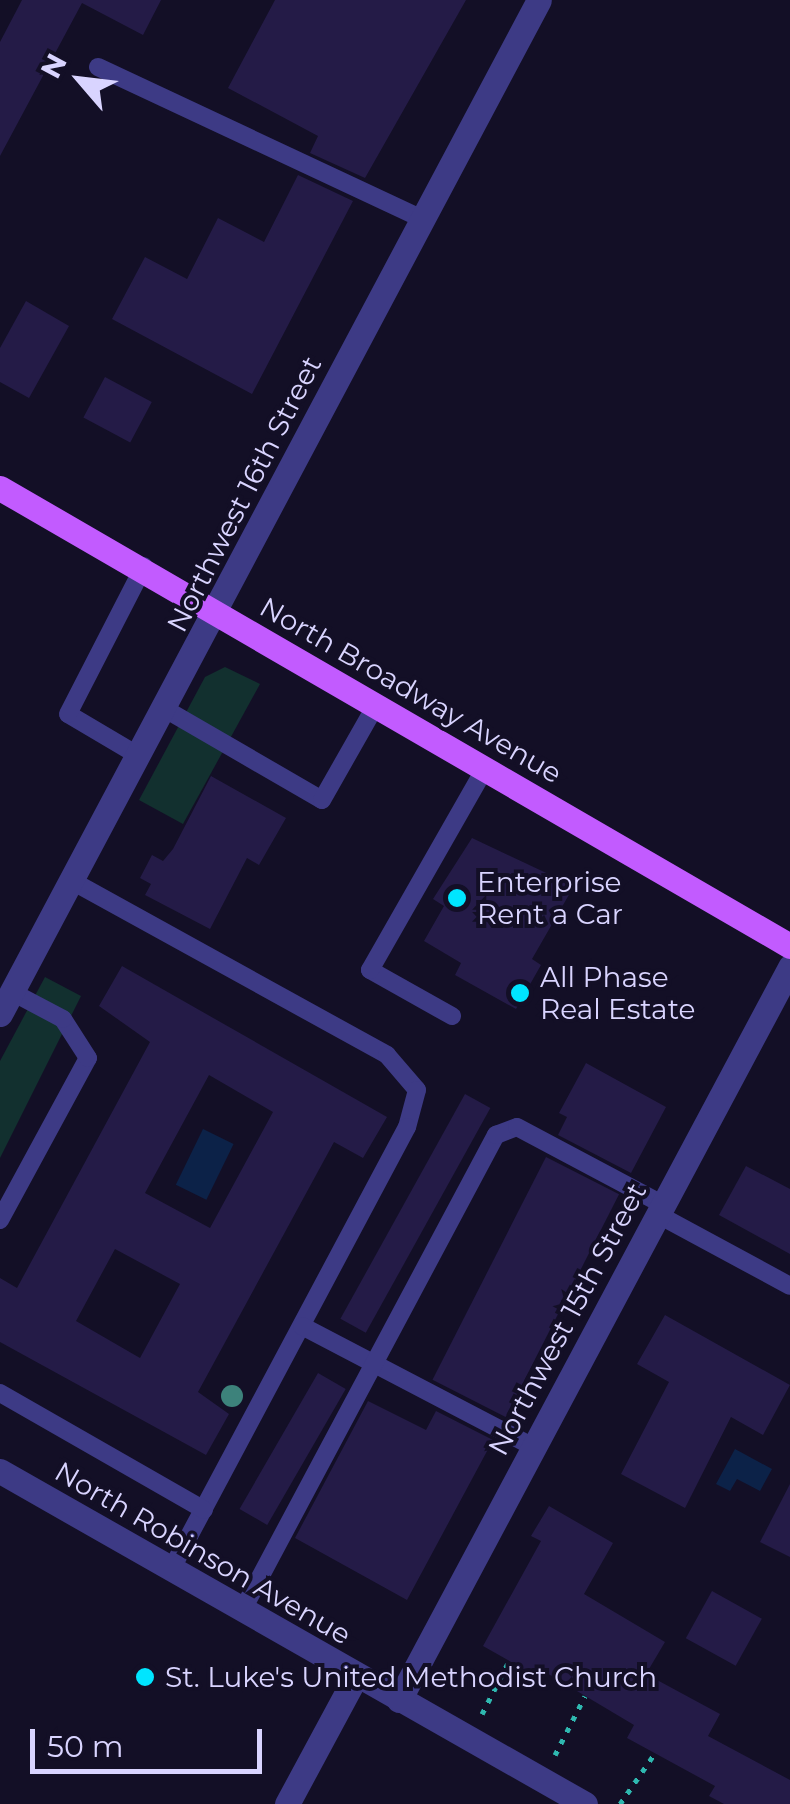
<!DOCTYPE html>
<html>
<head>
<meta charset="utf-8">
<style>
	body { margin:0 }
	#map { position:relative; width:790px; height:1804px; overflow:hidden; background:#130f26; font-family:Montserrat,sans-serif }
	div>[style] { position:absolute }
	[style*='--x'] { left:calc(var(--x)*1px); top:calc(var(--y)*1px); width:calc(var(--w)*1px); rotate:calc(var(--a)*1deg) }
	.green>* { inset:0; background:#12302f }
	.water>* { inset:0; background:#0c2248; transform-origin:0 0 }
	.building>* { inset:0; background:#241b47; transform-origin:0 0 }
	.path>* { height:5px; margin-top:-2.5px; transform-origin:0; background:repeating-linear-gradient(90deg,#2fb8b0 0 5px,transparent 0 13px) }
	.service>* { height:18px; margin:-9px; padding:0 9px; transform-origin:9px; border-radius:9px; background:#3d3a85 }
	.minor>* { height:25px; margin:-12.5px; padding:0 12.5px; transform-origin:12.5px; border-radius:12.5px; background:#3d3a85 }
	.tertiary>* { height:25px; margin:-12.5px; padding:0 12.5px; transform-origin:12.5px; border-radius:12.5px; background:#3d3a85 }
	.primary>* { height:25px; margin:-12.5px; padding:0 12.5px; transform-origin:12.5px; border-radius:12.5px; background:#c25bff }
	.trees>* { width:22px; height:22px; margin:-11px; border-radius:50%; background:#3d827b }
	.dots>* { width:28px; height:28px; translate:-50% -50%; box-sizing:border-box; border:5px solid #130f26; border-radius:50% }
	span { translate:-50% -50%; white-space:nowrap; text-align:center; line-height:1.15; -webkit-text-stroke:8px #130f26; paint-order:stroke }
	.street-label { font-size:28px; color:#d9d4ff }
	.poi-label { font-size:28px; color:#d9d4ff }
	.left { translate:0 -50%; text-align:left }
	.north { position:absolute; left:30px; top:30px; width:100px; height:100px; -webkit-text-stroke:8px #130f26; paint-order:stroke; rotate:298deg; font-size:28px; font-weight:700; line-height:40px; text-align:center; color:#d9d4ff }
	.north::after { content:''; display:block; margin:auto; width:35px; height:45px; background:#d9d4ff; clip-path:polygon(50% 0,100% 100%,50% 72%,0 100%) }
	.scale { position:absolute; left:30px; top:1729px; width:232px; height:45px; box-sizing:border-box; border:5px solid #d9d4ff; border-top:0; padding-left:12px; font-size:30px; line-height:35px; white-space:nowrap; color:#d9d4ff; -webkit-text-stroke:8px #130f26; paint-order:stroke }
</style>
</head>
<body>
<div id="map">
	<div class="green">
		<div style="clip-path:polygon(225px 667px,260px 684px,183px 824px,139px 800px,205px 677px)"></div>
		<div style="clip-path:polygon(45px 977px,81px 996px,0 1158px,0 1061px)"></div>
	</div>
	<div class="water">
		<div style="left:203px;top:1129px;width:34px;height:62px;rotate:26deg"></div>
		<div style="clip-path:polygon(735px 1449px,772px 1469px,760px 1491px,737px 1479px,730px 1491px,716px 1484px)"></div>
	</div>
	<div class="building">
		<div style="clip-path:polygon(22px 0,161px 0,143px 35px,82px 3px,0 156px,0 42px)"></div>
		<div style="clip-path:polygon(275px 0,466px 0,365px 178px,310px 153px,318px 136px,228px 88px)"></div>
		<div style="clip-path:polygon(298px 175px,353px 201px,252px 394px,112px 319px,145px 257px,187px 279px,218px 218px,264px 242px)"></div>
		<div style="clip-path:polygon(26px 301px,69px 326px,29px 398px,0 382px,0 348px)"></div>
		<div style="left:105px;top:377px;width:53px;height:46px;rotate:28deg"></div>
		<div style="clip-path:polygon(211px 776px,286px 818px,259px 865px,247px 858px,210px 929px,145px 895px,151px 884px,140px 878px,152px 855px,163px 861px,173px 849px)"></div>
		<div style="clip-path:polygon(472px 838px,574px 886px,532px 959px,541px 965px,516px 1009px,455px 975px,461px 963px,424px 941px,444px 906px,433px 899px)"></div>
		<div style="clip-path:polygon(evenodd,122px 966px,387px 1117px,363px 1158px,334px 1142px,198px 1392px,229px 1414px,206px 1455px,0 1342px,0 1278px,17px 1288px,150px 1042px,99px 1006px,122px 966px,209px 1075px,273px 1112px,210px 1228px,145px 1193px,209px 1075px,122px 966px,115px 1249px,180px 1284px,140px 1358px,76px 1321px,115px 1249px)"></div>
		<div style="clip-path:polygon(586px 1063px,666px 1107px,631px 1173px,558px 1135px,567px 1117px,559px 1113px)"></div>
		<div style="left:465px;top:1094px;width:29px;height:257px;rotate:29deg"></div>
		<div style="left:546px;top:1157px;width:82px;height:250px;rotate:27deg"></div>
		<div style="clip-path:polygon(746px 1166px,790px 1189px,790px 1254px,719px 1215px)"></div>
		<div style="clip-path:polygon(665px 1315px,790px 1385px,763px 1435px,731px 1417px,685px 1508px,621px 1474px,669px 1382px,637px 1364px)"></div>
		<div style="left:318px;top:1373px;width:32px;height:157px;rotate:30deg"></div>
		<div style="clip-path:polygon(368px 1401px,426px 1430px,436px 1411px,493px 1440px,407px 1600px,295px 1538px)"></div>
		<div style="clip-path:polygon(790px 1484px,790px 1557px,760px 1542px)"></div>
		<div style="clip-path:polygon(549px 1506px,613px 1543px,584px 1594px,665px 1642px,646px 1674px,720px 1714px,708px 1736px,790px 1780px,790px 1804px,724px 1804px,709px 1796px,715px 1786px,627px 1738px,634px 1725px,540px 1669px,536px 1676px,483px 1646px,541px 1541px,531px 1536px)"></div>
		<div style="left:712px;top:1591px;width:57px;height:54px;rotate:29deg"></div>
	</div>
	<div class="path">
		<div style="--x:482;--y:1714;--w:59;--a:-63"></div>
		<div style="--x:555;--y:1755;--w:66;--a:-63"></div>
		<div style="--x:620;--y:1804;--w:62;--a:-55.5"></div>
	</div>
	<div class="service">
		<div style="--x:98;--y:67;--w:358;--a:25.1"></div>
		<div style="--x:165;--y:709;--w:181;--a:30.1"></div>
		<div style="--x:322;--y:800;--w:109;--a:-60.4"></div>
		<div style="--x:139;--y:756;--w:82;--a:-149.4"></div>
		<div style="--x:68;--y:714;--w:166;--a:-62.8"></div>
		<div style="--x:72;--y:881;--w:360;--a:28.9"></div>
		<div style="--x:387;--y:1055;--w:46;--a:49.4"></div>
		<div style="--x:417;--y:1090;--w:38;--a:105"></div>
		<div style="--x:407;--y:1127;--w:502;--a:118.05"></div>
		<div style="--x:452;--y:1016;--w:94;--a:-150.7"></div>
		<div style="--x:370;--y:970;--w:232;--a:-60.3"></div>
		<div style="--x:657;--y:1214;--w:151;--a:28.4"></div>
		<div style="--x:0;--y:1220;--w:184;--a:-61.5"></div>
		<div style="--x:88;--y:1058;--w:46;--a:-122.7"></div>
		<div style="--x:63;--y:1019;--w:58;--a:-152.1"></div>
		<div style="--x:302;--y:1326;--w:261;--a:27.6"></div>
		<div style="--x:0;--y:1393;--w:235;--a:29.8"></div>
		<div style="--x:242;--y:1611;--w:540;--a:-61.92"></div>
		<div style="--x:496;--y:1135;--w:22;--a:-21"></div>
		<div style="--x:517;--y:1127;--w:164;--a:28"></div>
	</div>
	<div class="minor">
		<div style="--x:399;--y:1700;--w:831;--a:-61.92"></div>
		<div style="--x:287;--y:1804;--w:145;--a:-61.7"></div>
	</div>
	<div class="tertiary">
		<div style="--x:0;--y:1014;--w:1148;--a:-62.01"></div>
		<div style="--x:0;--y:1471;--w:673;--a:29.65"></div>
	</div>
	<div class="primary">
		<div style="--x:0;--y:488;--w:913;--a:30.1"></div>
	</div>
	<div class="trees">
		<div style="left:232px;top:1396px"></div>
	</div>
	<div class="dots">
		<div style="left:457px;top:898px;background:#00e5ff"></div>
		<div style="left:520px;top:993px;background:#00e5ff"></div>
		<div style="left:145px;top:1677px;background:#00e5ff"></div>
	</div>
	<div class="street-label">
		<span style="left:244px;top:494px;rotate:-63deg">Northwest 16th Street</span>
		<span style="left:411px;top:690px;rotate:30deg">North Broadway Avenue</span>
		<span style="left:567px;top:1319px;rotate:-62deg">Northwest 15th Street</span>
		<span style="left:203px;top:1553px;rotate:30deg">North Robinson Avenue</span>
	</div>
	<div class="poi-label">
		<span class="left" style="left:477px;top:898px">Enterprise<br>Rent a Car</span>
		<span class="left" style="left:540px;top:993px">All Phase<br>Real Estate</span>
		<span class="left" style="left:165px;top:1677px">St. Luke's United Methodist Church</span>
	</div>
	<div class="north">N</div>
	<div class="scale">50 m</div>
</div>
</body>
</html>
